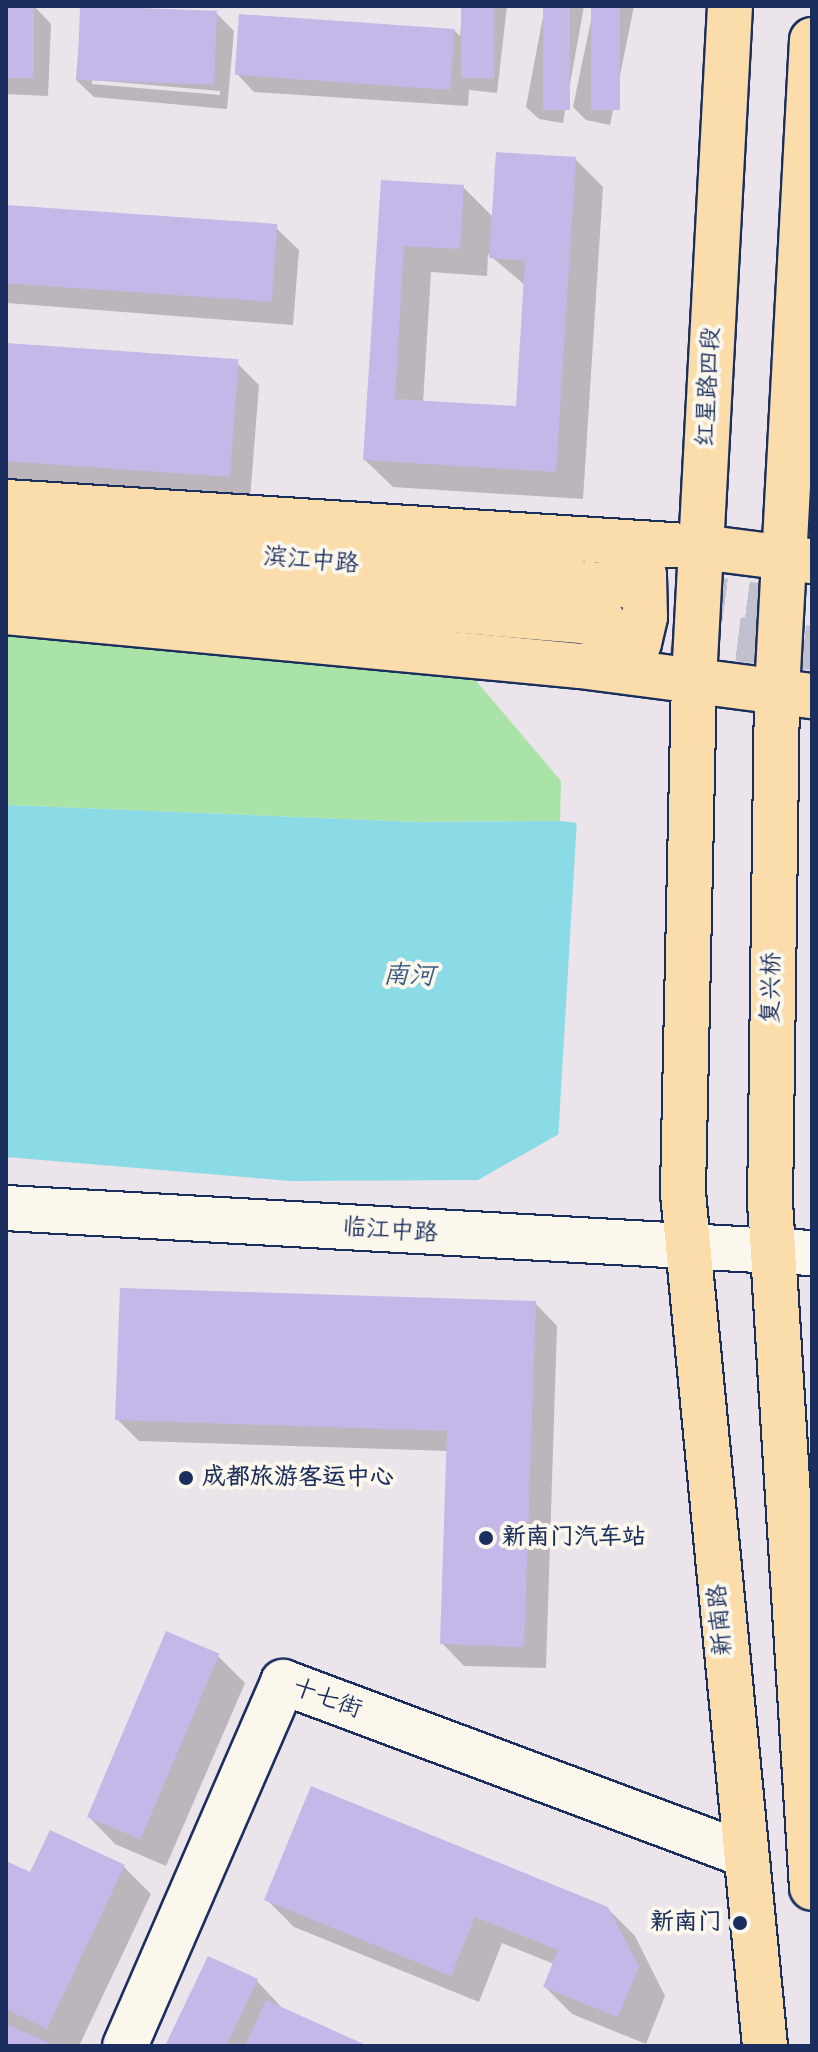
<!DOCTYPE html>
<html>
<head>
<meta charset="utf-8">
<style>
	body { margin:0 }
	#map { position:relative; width:818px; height:2052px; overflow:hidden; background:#ebe4eb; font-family:Mynerve,"LXGW WenKai TC",sans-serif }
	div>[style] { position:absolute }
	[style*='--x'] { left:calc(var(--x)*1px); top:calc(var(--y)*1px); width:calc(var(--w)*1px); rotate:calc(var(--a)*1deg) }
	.green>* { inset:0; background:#aae3a8 }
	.water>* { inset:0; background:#8bdbe6 }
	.pier>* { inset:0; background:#ebe4eb }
	.shadow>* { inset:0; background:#0003 }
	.building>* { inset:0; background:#c5b7e8; transform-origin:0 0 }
	.major-tunnel>* { height:44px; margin-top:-22px; transform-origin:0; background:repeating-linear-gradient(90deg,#c1c0cf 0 44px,transparent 0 66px) }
	.roads { filter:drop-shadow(2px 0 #1b2f5e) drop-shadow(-2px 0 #1b2f5e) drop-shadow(0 2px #1b2f5e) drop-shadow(0 -2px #1b2f5e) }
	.minor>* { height:44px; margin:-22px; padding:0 22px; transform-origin:22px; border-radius:22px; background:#fbf7ec }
	.major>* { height:44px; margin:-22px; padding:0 22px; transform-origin:22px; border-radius:22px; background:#fbddab }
	.dots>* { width:22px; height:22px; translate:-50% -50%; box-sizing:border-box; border:4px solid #fbf7ec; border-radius:50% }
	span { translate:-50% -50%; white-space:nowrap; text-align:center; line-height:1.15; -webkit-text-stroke:8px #fbf7ec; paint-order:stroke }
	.street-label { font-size:24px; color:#1b2f5e }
	.poi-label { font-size:24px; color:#1b2f5e; font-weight:700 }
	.left { translate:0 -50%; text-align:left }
	.right { translate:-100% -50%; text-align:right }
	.water-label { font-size:26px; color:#375a80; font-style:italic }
	.frame { position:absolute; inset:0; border:8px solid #1b2f5e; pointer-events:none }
</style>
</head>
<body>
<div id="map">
	<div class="green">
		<div style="clip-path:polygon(6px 631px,466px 669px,561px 781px,560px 821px,416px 822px,6px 805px)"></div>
	</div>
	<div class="water">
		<div style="clip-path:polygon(6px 805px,416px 822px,560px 821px,812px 850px,589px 1117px,478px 1180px,291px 1181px,6px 1157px)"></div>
	</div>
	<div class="pier">
		<div style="clip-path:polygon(577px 819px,812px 846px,812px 1130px,590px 1121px,558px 1140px)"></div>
	</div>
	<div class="shadow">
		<div style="clip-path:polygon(6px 6px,34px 6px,51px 24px,48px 96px,6px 94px)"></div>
		<div style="clip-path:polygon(evenodd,82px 6px,216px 13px,234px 31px,227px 109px,94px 97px,76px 80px,82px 6px,92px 80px,220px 91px,220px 95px,92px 84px,92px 80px)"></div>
		<div style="clip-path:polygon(463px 6px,507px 6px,497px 93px,469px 90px,468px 106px,254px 92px,237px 74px,454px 30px,460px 36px)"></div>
		<div style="clip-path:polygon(545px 6px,584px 6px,563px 123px,539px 119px,526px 107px)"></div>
		<div style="clip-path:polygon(594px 6px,634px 6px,610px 125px,586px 120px,573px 107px)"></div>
		<div style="clip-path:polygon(evenodd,575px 159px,603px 187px,583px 499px,393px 487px,365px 460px,383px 182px,463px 187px,494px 218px,575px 159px,488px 254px,526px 286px,518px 409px,423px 403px,431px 272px,487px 276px,488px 254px)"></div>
		<div style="clip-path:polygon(6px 207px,276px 228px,299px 250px,293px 325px,7px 303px)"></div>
		<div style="clip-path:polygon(6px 345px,237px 363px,259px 385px,250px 499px,6px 480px)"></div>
		<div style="clip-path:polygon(535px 1303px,557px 1326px,546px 1668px,464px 1666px,442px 1643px,449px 1451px,139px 1441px,117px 1419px)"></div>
		<div style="clip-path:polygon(218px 1656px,245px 1683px,166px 1866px,115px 1844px,88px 1816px)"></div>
		<div style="clip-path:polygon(6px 1863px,31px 1875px,123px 1866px,151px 1894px,79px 2046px,6px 2046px)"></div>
		<div style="clip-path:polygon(267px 1900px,607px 1908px,635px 1936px,665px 1996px,646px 2044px,572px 2014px,545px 1987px,554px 1964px,502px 1943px,479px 2002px,294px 1927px)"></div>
		<div style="clip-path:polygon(209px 1959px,257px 1981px,284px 2010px,364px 2046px,168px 2046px)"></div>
	</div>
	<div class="building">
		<div style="left:6px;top:6px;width:28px;height:72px"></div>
		<div style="left:80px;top:6px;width:137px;height:74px;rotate:2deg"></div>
		<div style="left:461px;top:6px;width:33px;height:72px"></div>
		<div style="left:543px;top:6px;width:27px;height:104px"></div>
		<div style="left:591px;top:6px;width:29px;height:104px"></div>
		<div style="left:239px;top:14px;width:216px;height:61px;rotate:4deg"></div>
		<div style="clip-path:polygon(496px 152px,576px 157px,556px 472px,363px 460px,381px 180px,464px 185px,460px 249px,404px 246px,395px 399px,516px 406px,525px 261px,489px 258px)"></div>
		<div style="left:6px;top:205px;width:272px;height:78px;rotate:4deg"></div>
		<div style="left:6px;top:343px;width:233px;height:118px;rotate:4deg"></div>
		<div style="clip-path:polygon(120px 1288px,536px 1301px,524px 1647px,440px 1644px,447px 1431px,115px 1420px)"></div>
		<div style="left:166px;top:1631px;width:58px;height:202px;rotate:23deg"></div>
		<div style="clip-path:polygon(311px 1786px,608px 1907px,639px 1967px,618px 2017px,543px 1987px,558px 1950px,475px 1917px,451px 1976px,264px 1900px)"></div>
		<div style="clip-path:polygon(50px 1830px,125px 1865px,47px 2029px,6px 2009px,6px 1861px,30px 1872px)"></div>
		<div style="clip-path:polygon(208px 1956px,258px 1979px,226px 2046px,165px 2046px)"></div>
		<div style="clip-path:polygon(266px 2000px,368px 2046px,246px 2044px)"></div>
		<div style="clip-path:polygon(6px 2024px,56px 2046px,6px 2046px)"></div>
	</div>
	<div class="major-tunnel">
		<div style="--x:616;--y:586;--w:198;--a:7.6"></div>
		<div style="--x:607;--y:623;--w:207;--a:7"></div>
	</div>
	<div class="roads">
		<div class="minor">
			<div style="--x:6;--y:1208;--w:807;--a:3.2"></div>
			<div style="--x:125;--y:2046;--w:397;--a:-66.5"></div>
			<div style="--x:283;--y:1682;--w:491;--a:20.5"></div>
		</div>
		<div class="major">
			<div style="--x:730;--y:6;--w:674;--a:93.06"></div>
			<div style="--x:694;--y:679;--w:514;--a:91.23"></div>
			<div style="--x:683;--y:1193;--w:857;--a:84.51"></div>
			<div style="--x:812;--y:40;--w:652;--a:93.08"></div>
			<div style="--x:777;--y:691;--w:511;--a:90.78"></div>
			<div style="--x:770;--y:1202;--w:687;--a:86.5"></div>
			<div style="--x:6;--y:502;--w:696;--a:3.7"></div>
			<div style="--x:701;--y:547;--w:110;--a:7.3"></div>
			<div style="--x:6;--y:536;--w:612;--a:4.69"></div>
			<div style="--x:6;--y:573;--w:601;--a:4.77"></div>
			<div style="--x:6;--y:612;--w:577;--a:5.37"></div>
			<div style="--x:580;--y:666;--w:234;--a:7.4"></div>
			<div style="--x:586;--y:665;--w:36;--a:-9"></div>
			<div style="--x:622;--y:659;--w:23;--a:-43"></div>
			<div style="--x:639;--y:643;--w:27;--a:-77"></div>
			<div style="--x:645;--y:617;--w:42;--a:-91.4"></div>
			<div style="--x:644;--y:575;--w:23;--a:-121"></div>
			<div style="--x:632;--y:555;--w:20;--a:-156"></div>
		</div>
	</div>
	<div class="dots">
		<div style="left:186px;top:1478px;background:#1b2f5e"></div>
		<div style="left:486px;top:1538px;background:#1b2f5e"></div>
		<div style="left:740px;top:1923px;background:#1b2f5e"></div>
	</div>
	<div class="street-label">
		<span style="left:709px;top:387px;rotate:-87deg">红星路四段</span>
		<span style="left:311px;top:561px;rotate:5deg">滨江中路</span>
		<span style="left:772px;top:988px;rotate:-89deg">复兴桥</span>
		<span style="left:390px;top:1231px;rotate:4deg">临江中路</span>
		<span style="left:721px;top:1620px;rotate:-95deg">新南路</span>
		<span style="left:327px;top:1699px;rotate:20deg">十七街</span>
	</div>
	<div class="poi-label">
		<span class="left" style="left:202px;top:1478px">成都旅游客运中心</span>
		<span class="left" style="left:502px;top:1538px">新南门汽车站</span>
		<span class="right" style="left:722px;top:1923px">新南门</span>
	</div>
	<div class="water-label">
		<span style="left:409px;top:977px;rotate:2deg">南河</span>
	</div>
	<div class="frame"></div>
</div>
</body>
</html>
